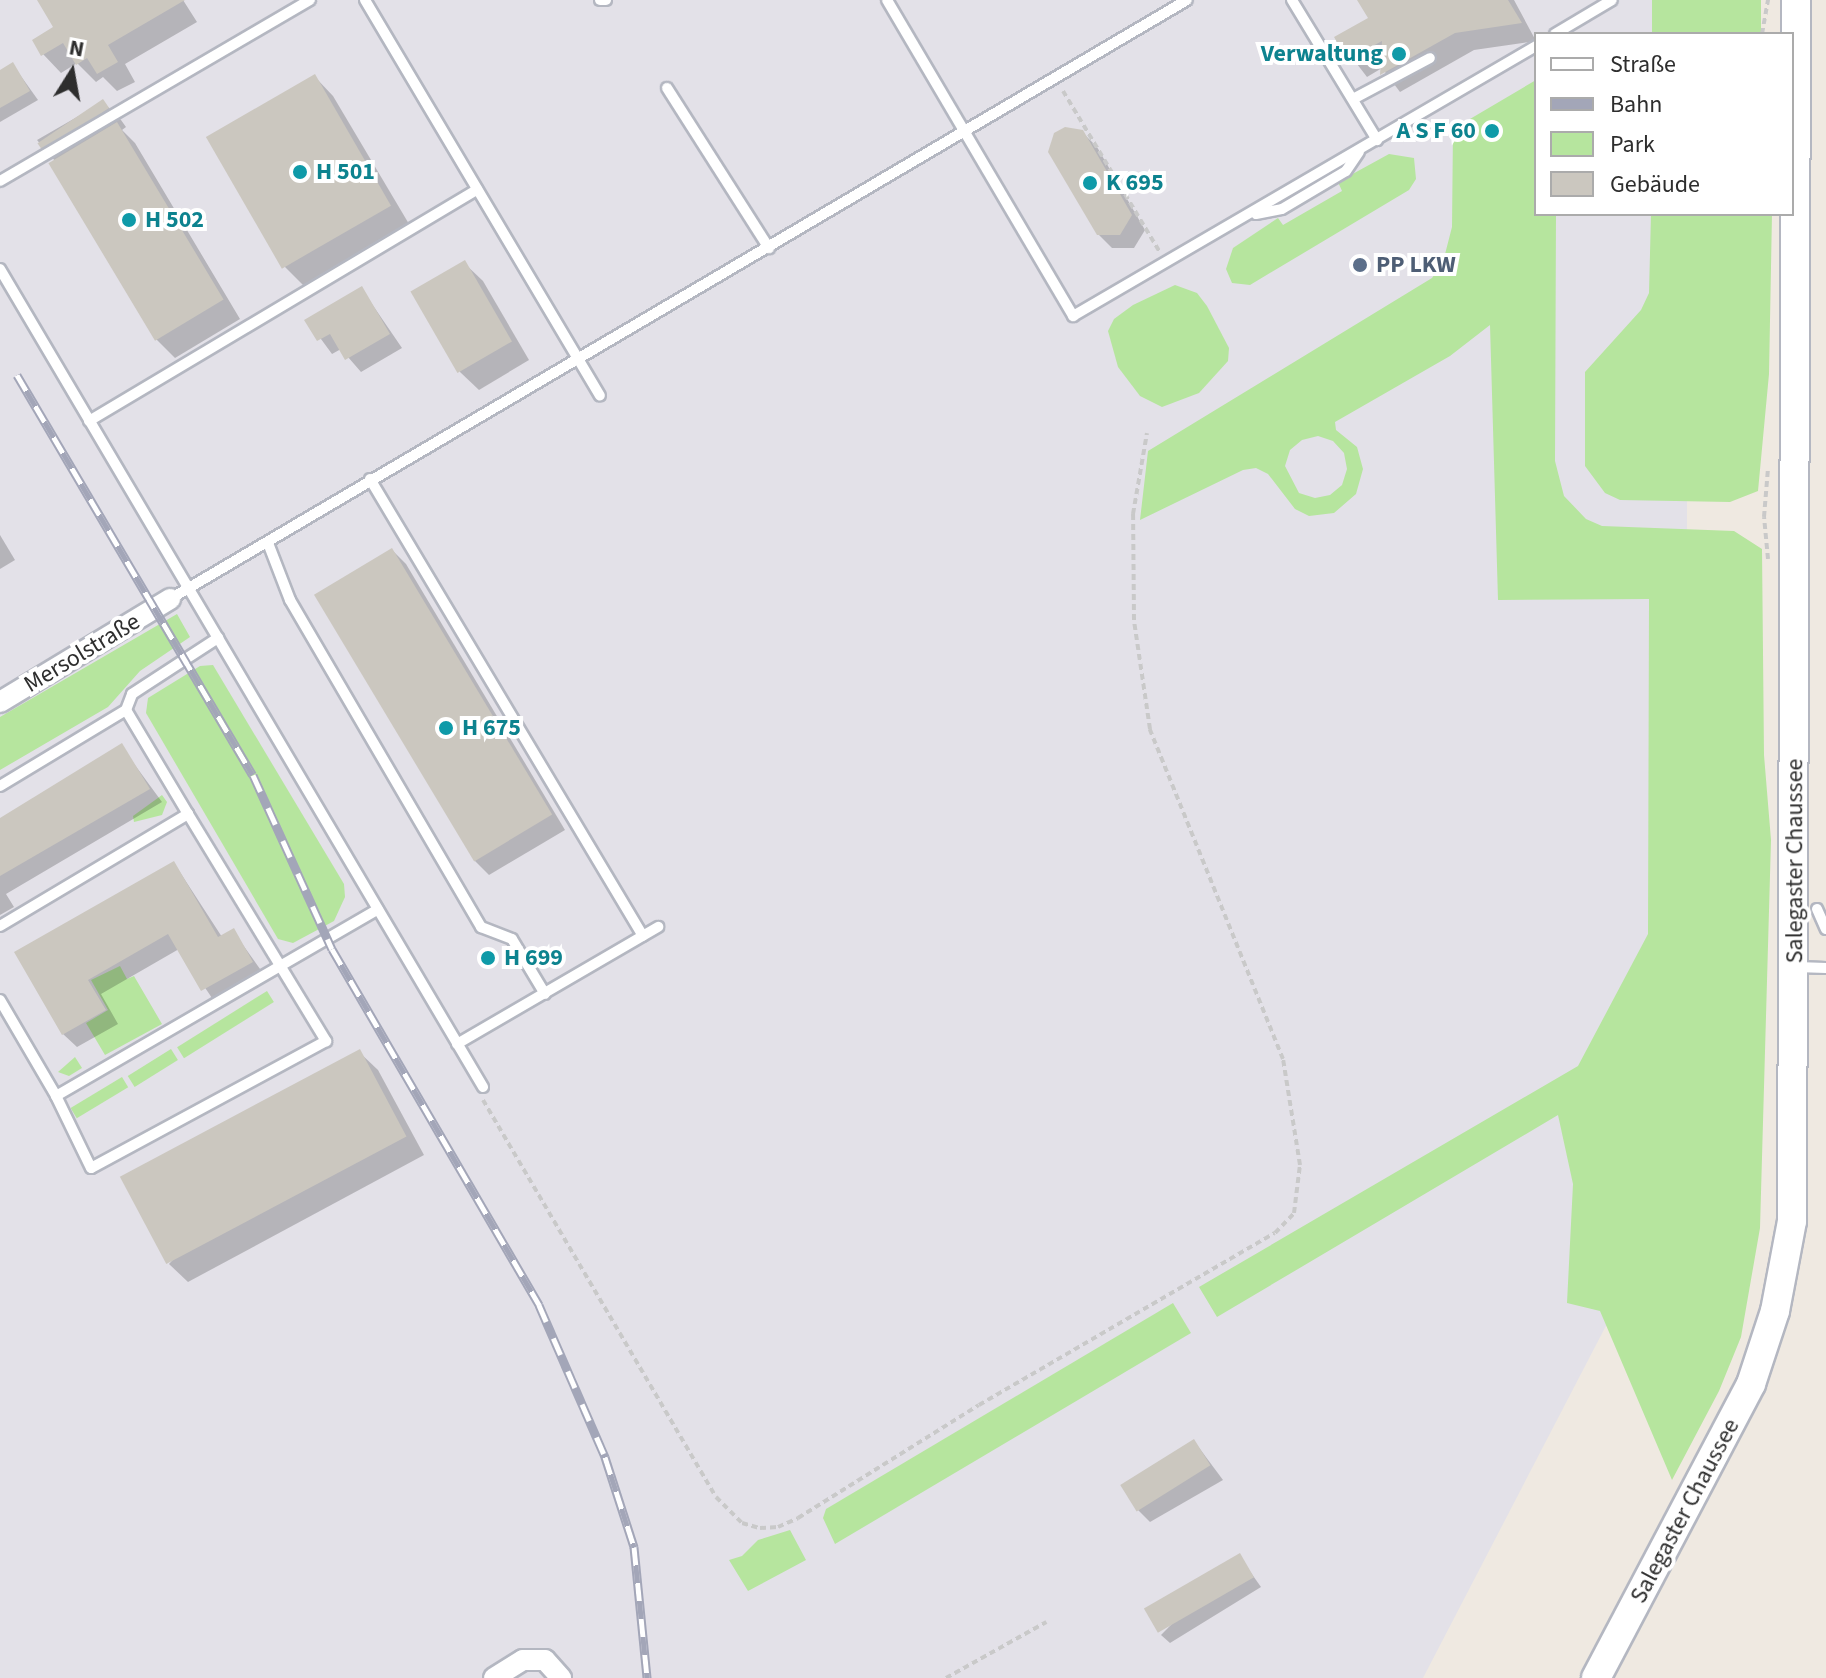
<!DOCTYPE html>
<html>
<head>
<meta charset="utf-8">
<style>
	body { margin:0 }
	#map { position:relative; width:1826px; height:1678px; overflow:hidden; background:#efe9e1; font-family:"Source Sans 3",sans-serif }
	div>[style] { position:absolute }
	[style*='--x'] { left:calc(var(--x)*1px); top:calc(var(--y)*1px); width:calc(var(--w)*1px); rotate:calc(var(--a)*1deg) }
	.industrial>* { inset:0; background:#e3e1e8 }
	.green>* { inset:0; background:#b6e59e; transform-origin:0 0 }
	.shadow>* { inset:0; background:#0003 }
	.building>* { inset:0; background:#cbc7bf; transform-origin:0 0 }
	.path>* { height:4px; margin-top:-2px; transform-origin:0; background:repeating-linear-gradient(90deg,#c9c9c9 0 6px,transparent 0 10px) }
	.roads { filter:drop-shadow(2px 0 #b4b7c1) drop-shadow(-2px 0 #b4b7c1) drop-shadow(0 2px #b4b7c1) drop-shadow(0 -2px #b4b7c1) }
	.service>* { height:10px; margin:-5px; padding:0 5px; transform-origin:5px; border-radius:5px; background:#fff }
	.minor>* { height:20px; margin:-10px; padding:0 10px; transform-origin:10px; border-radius:10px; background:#fff }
	.secondary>* { height:28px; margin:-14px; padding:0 14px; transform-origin:14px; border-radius:14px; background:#fff }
	.rail>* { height:9px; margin-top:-4.5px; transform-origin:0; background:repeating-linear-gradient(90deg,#fff 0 18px,#a3a6b8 0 36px); box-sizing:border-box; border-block:2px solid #a3a6b8 }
	.dots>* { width:22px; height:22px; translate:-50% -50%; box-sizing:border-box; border:4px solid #fff; border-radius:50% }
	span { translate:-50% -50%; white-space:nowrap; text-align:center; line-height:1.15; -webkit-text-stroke:8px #fff; paint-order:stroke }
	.culture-label { font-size:24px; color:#0d838f; font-weight:700 }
	.right { translate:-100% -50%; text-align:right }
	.left { translate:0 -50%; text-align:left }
	.service-label { font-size:24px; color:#4e5e75; font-weight:700 }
	.street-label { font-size:24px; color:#2e2e2e }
	.legend { position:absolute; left:1534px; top:32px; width:260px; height:184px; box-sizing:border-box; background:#fff; border:2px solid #ababab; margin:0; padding:10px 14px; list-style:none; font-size:24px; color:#2e2e2e }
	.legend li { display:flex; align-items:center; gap:16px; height:40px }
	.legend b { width:40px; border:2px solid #ababab }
	.north { position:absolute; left:32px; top:32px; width:80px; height:80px; -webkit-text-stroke:6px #fff; paint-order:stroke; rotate:11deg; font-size:22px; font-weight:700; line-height:32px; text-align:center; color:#2e2e2e }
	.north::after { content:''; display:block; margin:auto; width:28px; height:36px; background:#2e2e2e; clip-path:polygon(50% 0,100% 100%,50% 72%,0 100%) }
</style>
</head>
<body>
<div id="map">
	<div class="industrial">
		<div style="clip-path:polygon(0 0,1687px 0,1687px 34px,1536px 34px,1536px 214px,1687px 214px,1687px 942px,1675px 1193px,1423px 1678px,0 1678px)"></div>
	</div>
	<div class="green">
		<div style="left:1652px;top:0;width:109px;height:34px"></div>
		<div style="clip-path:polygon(evenodd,1536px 80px,1536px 214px,1556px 214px,1555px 461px,1564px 496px,1586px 519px,1602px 526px,1734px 531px,1762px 549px,1764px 755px,1771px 840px,1760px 1228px,1741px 1337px,1719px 1391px,1672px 1480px,1600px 1311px,1567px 1303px,1573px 1184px,1558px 1115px,1217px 1317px,1199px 1287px,1578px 1066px,1648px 934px,1649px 599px,1498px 600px,1490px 325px,1450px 356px,1335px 422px,1336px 430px,1357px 447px,1363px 469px,1356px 494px,1334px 513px,1309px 516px,1295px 509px,1268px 474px,1256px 468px,1243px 470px,1140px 520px,1148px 451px,1432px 278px,1443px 262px,1452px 227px,1453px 129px,1536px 80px,1494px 120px,1502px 136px,1490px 142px,1482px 126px,1494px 120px,1536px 80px,1318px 436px,1333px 441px,1344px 453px,1347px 469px,1342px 485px,1330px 495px,1315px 498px,1299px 493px,1285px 466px,1290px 450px,1302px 440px,1318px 436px)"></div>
		<div style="clip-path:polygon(1389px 154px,1414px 158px,1416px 179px,1409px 190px,1250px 285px,1232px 283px,1226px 269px,1233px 248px,1278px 218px,1283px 225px,1342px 191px,1338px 182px)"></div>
		<div style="clip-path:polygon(1651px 214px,1772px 214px,1769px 374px,1758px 491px,1730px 502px,1620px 500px,1605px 493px,1585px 466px,1585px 372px,1641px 310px,1649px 293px)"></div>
		<div style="clip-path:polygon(1175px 285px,1197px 293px,1207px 306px,1229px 348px,1228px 361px,1199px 393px,1162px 407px,1140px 396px,1118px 367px,1108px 331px,1114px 319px,1133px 305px)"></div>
		<div style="clip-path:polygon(177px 614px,190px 637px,140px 671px,108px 707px,0 770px,0 717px)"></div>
		<div style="clip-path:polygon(213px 665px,344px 884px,345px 897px,334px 921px,293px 943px,278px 939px,146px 713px,148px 698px,200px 666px)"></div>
		<div style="clip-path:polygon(162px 795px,167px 802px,162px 815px,134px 822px,133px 816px)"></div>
		<div style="clip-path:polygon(120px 966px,127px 979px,134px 976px,162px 1024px,105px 1055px,86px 1023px,108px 1010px,91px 980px)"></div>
		<div style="left:267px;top:991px;width:13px;height:106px;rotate:58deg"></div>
		<div style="left:171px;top:1049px;width:13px;height:51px;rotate:58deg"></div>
		<div style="clip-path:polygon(75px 1057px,82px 1068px,69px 1076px,58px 1072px)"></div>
		<div style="left:122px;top:1077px;width:12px;height:60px;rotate:59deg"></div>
		<div style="clip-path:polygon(1173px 1303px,1191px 1333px,835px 1544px,823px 1518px,826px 1509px)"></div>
		<div style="clip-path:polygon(790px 1530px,806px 1560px,748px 1591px,729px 1560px,742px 1556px,758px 1540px)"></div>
	</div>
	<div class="shadow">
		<div style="clip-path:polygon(48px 0,183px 0,197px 22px,125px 64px,135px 82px,117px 91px,103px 77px,96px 82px,77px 63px,61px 73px,43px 54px,56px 27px)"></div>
		<div style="clip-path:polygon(1359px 0,1514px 0,1536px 41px,1474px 50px,1400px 92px,1382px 68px,1367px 77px,1337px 38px,1370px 19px)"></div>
		<div style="clip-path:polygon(13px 65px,38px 100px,0 122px,0 73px)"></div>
		<div style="clip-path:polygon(315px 77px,333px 96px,409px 224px,304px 286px,285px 267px)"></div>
		<div style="clip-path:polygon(103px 102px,121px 120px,126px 127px,122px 130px,135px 143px,240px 319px,175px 358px,156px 339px,55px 161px,37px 140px)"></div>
		<div style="clip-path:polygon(1082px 132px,1097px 147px,1145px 230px,1134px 248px,1112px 248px,1098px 234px)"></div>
		<div style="clip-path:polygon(464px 263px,483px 281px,529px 360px,479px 390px,460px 372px)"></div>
		<div style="clip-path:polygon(361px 288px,402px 348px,361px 372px,341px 349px,332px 354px,307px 320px)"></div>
		<div style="clip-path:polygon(0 535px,15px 560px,0 569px)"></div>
		<div style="clip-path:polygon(392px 550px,406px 564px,565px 830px,489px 875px,475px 861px)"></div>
		<div style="clip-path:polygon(121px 746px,162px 802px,6px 894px,14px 907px,0 915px,0 819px)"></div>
		<div style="clip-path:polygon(174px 863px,222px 937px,233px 931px,265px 976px,216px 1004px,179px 949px,101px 994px,118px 1024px,77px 1047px,63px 1034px,17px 953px)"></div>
		<div style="clip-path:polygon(359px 1052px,378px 1070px,424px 1155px,188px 1282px,169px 1264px)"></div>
		<div style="clip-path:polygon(1194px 1441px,1223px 1480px,1150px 1522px,1136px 1508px)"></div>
		<div style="clip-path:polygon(1239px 1556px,1261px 1587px,1170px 1643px,1161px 1635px)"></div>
	</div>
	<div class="building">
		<div style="clip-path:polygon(37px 0,185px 0,108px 45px,118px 62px,97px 74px,87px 58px,76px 65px,63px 43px,41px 56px,32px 40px,53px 27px)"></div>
		<div style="clip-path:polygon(1357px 0,1508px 0,1522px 23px,1455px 33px,1380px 75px,1382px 41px,1347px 60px,1334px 37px,1368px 18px)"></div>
		<div style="clip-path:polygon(13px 62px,30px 91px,0 108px,0 70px)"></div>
		<div style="left:315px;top:74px;width:152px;height:126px;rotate:60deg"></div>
		<div style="left:103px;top:99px;width:11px;height:79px;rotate:56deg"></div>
		<div style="left:117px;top:122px;width:207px;height:80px;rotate:59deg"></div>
		<div style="clip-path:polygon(1065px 127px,1083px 130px,1132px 215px,1120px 235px,1097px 235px,1048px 152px,1054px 133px)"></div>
		<div style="left:465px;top:260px;width:94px;height:63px;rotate:60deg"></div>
		<div style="clip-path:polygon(362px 286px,390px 334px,345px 360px,330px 334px,317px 341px,304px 320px)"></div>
		<div style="left:392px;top:548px;width:311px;height:91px;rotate:59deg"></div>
		<div style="clip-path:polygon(122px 743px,150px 789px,0 876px,0 818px)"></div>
		<div style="clip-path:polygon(174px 861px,218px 937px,234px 928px,253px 962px,201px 991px,168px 934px,88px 980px,106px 1010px,62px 1035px,14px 952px)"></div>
		<div style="left:360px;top:1049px;width:99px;height:272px;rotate:62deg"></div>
		<div style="left:1194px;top:1439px;width:31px;height:87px;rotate:58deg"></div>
		<div style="left:1240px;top:1553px;width:28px;height:111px;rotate:60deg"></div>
	</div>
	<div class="path">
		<div style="--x:1762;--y:34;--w:35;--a:-80"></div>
		<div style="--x:1063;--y:91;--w:187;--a:59"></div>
		<div style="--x:1768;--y:559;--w:42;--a:-95.4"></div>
		<div style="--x:1764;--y:517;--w:49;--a:-85.3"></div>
		<div style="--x:483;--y:1100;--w:460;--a:59.6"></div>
		<div style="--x:716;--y:1497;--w:37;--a:45"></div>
		<div style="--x:742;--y:1523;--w:19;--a:16"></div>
		<div style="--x:760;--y:1528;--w:18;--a:-3"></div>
		<div style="--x:778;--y:1527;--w:22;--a:-24"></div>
		<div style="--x:798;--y:1518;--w:213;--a:-32"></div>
		<div style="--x:979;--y:1405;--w:342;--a:-30.2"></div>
		<div style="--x:1275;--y:1233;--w:28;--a:-46"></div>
		<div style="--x:1294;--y:1213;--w:48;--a:-82.9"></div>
		<div style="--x:1300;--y:1165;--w:107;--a:-99.1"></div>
		<div style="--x:1283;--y:1059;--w:356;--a:-112"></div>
		<div style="--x:1150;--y:729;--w:110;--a:-98.4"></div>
		<div style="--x:1134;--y:620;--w:106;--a:-90.5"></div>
		<div style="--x:1133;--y:514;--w:82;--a:-80.2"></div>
		<div style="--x:946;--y:1678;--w:115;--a:-29.2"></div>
	</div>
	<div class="roads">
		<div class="service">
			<div style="--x:365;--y:0;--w:460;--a:59.3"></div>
			<div style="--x:600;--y:0;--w:6;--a:0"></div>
			<div style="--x:887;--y:0;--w:367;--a:59.5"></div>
			<div style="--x:1073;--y:316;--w:536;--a:-30.25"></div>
			<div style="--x:1292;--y:0;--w:164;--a:58.7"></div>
			<div style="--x:1555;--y:34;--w:66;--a:-30.8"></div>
			<div style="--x:667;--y:88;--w:190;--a:57.5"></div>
			<div style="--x:1353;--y:99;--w:87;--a:-28"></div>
			<div style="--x:0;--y:181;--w:359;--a:-30.3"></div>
			<div style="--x:1256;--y:214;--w:26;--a:-11"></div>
			<div style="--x:1282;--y:209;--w:74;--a:-30.7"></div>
			<div style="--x:1346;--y:171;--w:23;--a:-56"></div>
			<div style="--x:0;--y:269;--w:950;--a:59.44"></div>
			<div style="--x:89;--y:421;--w:452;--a:-30.8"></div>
			<div style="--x:370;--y:479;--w:532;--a:59.15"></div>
			<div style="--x:268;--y:543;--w:61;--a:68.9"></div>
			<div style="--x:290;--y:600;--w:379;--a:59.7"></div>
			<div style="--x:481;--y:927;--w:33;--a:21"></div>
			<div style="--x:512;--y:939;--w:64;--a:59"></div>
			<div style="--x:170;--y:599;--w:1180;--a:-30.5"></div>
			<div style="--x:0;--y:786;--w:147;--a:-31.1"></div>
			<div style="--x:188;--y:814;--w:121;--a:-120.8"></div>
			<div style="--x:126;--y:710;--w:17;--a:-69"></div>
			<div style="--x:132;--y:694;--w:103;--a:-33.1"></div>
			<div style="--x:1817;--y:909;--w:22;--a:66"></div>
			<div style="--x:0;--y:926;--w:219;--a:-30.8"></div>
			<div style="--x:188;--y:814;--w:266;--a:58.7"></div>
			<div style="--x:326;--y:1041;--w:267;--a:151.6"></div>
			<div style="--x:91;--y:1168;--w:80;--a:-115.9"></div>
			<div style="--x:1797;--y:967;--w:29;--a:2"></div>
			<div style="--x:0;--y:1000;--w:111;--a:59.7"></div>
			<div style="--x:56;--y:1096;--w:372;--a:-30.1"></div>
			<div style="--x:457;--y:1044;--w:233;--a:-30.2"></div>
		</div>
		<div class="minor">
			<div style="--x:0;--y:702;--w:199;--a:-31.2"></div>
			<div style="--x:494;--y:1678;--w:34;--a:-32"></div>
			<div style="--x:523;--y:1660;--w:22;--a:0"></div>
			<div style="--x:545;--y:1660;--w:24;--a:48"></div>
		</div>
		<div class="secondary">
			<div style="--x:1596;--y:1678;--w:332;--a:-62.2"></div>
			<div style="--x:1751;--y:1384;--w:77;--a:-71.8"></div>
			<div style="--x:1775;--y:1311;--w:92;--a:-79.3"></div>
			<div style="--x:1792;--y:1221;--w:1221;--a:-89.81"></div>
		</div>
	</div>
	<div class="rail">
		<div style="--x:17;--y:375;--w:464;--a:59.5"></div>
		<div style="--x:253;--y:775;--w:191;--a:65.6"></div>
		<div style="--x:332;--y:949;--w:412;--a:59.8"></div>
		<div style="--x:539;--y:1305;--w:166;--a:66.5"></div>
		<div style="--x:605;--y:1457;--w:95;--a:72.1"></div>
		<div style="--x:634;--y:1547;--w:132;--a:84.3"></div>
	</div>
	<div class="dots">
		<div style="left:1399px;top:54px;background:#0f9aa8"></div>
		<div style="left:1492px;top:131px;background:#0f9aa8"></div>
		<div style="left:300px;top:172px;background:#0f9aa8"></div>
		<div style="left:1090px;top:183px;background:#0f9aa8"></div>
		<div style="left:129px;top:220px;background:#0f9aa8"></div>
		<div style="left:1360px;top:265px;background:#5c6f8a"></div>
		<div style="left:446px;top:728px;background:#0f9aa8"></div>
		<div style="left:488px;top:958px;background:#0f9aa8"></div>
	</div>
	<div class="culture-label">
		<span class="right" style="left:1383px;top:54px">Verwaltung</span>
		<span class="right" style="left:1476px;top:131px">A S F 60</span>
		<span class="left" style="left:316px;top:172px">H 501</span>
		<span class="left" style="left:1106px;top:183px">K 695</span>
		<span class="left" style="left:145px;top:220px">H 502</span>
		<span class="left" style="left:462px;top:728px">H 675</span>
		<span class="left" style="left:504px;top:958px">H 699</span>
	</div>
	<div class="service-label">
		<span class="left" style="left:1376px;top:265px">PP LKW</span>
	</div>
	<div class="street-label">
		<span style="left:82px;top:653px;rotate:-31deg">Mersolstraße</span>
		<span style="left:1795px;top:861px;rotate:-90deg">Salegaster Chaussee</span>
		<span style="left:1685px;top:1511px;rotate:-62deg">Salegaster Chaussee</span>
	</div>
	<ul class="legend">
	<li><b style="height:10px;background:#fff"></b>Straße</li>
	<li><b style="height:10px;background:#a3a6b8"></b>Bahn</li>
	<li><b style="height:22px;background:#b6e59e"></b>Park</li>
	<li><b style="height:22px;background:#cbc7bf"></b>Gebäude</li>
	</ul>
	<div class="north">N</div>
</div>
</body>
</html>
